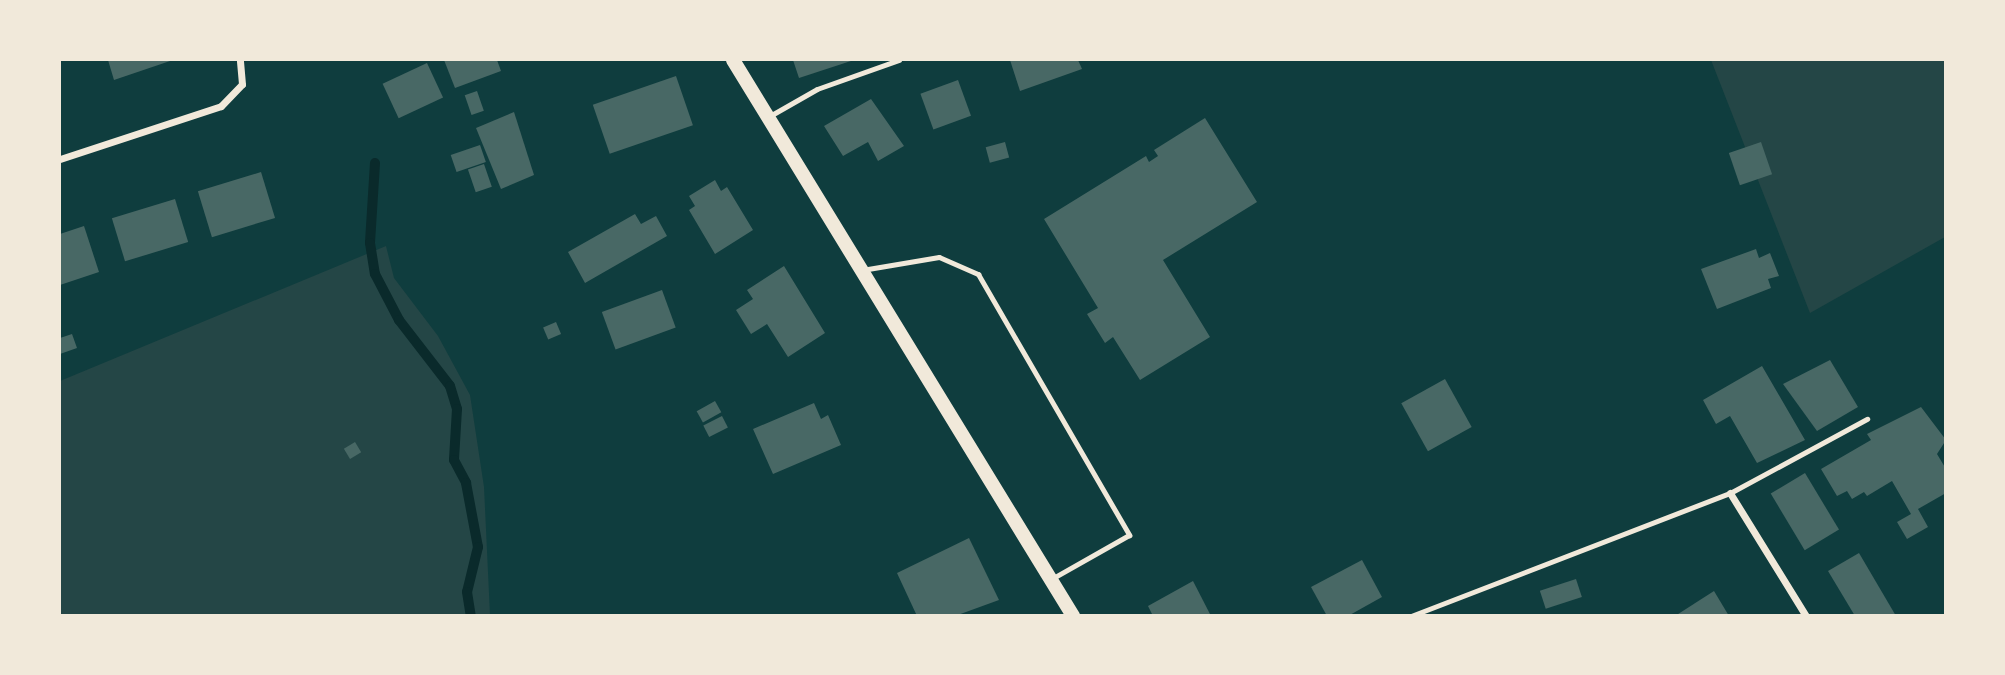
<!DOCTYPE html>
<html>
<head>
<meta charset="utf-8">
<style>
	body { margin:0 }
	#map { position:relative; width:2005px; height:675px; overflow:hidden; background:#0f3d3e; font-family:"Source Sans 3",sans-serif }
	div>[style] { position:absolute }
	[style*='--x'] { left:calc(var(--x)*1px); top:calc(var(--y)*1px); width:calc(var(--w)*1px); rotate:calc(var(--a)*1deg) }
	.green>* { inset:0; background:#244646 }
	.stream>* { height:10px; margin:-5px; padding:0 5px; transform-origin:5px; border-radius:5px; background:#0a2a2b }
	.building>* { inset:0; background:#486865; transform-origin:0 0 }
	.service>* { height:5px; margin:-2.5px; padding:0 2.5px; transform-origin:2.5px; border-radius:2.5px; background:#f1e9da }
	.minor>* { height:7px; margin:-3.5px; padding:0 3.5px; transform-origin:3.5px; border-radius:3.5px; background:#f1e9da }
	.secondary>* { height:14px; margin:-7px; padding:0 7px; transform-origin:7px; border-radius:7px; background:#f1e9da }
	span { translate:-50% -50%; white-space:nowrap; text-align:center; line-height:1.15; -webkit-text-stroke:7px #f1e9da; paint-order:stroke }
	.frame { position:absolute; inset:0; border:61px solid #f1e9da; pointer-events:none }
</style>
</head>
<body>
<div id="map">
	<div class="green">
		<div style="clip-path:polygon(1711px 60px,1945px 60px,1945px 237px,1810px 313px)"></div>
		<div style="clip-path:polygon(386px 246px,394px 278px,438px 336px,470px 395px,484px 487px,490px 615px,60px 616px,60px 381px)"></div>
	</div>
	<div class="stream">
		<div style="--x:375;--y:163;--w:80;--a:93.6"></div>
		<div style="--x:370;--y:243;--w:31;--a:81"></div>
		<div style="--x:375;--y:274;--w:52;--a:62.4"></div>
		<div style="--x:399;--y:320;--w:83;--a:52.3"></div>
		<div style="--x:450;--y:386;--w:24;--a:73"></div>
		<div style="--x:457;--y:409;--w:51;--a:93.4"></div>
		<div style="--x:454;--y:460;--w:26;--a:62"></div>
		<div style="--x:466;--y:483;--w:65;--a:79.4"></div>
		<div style="--x:478;--y:547;--w:46;--a:103.7"></div>
		<div style="--x:467;--y:592;--w:24;--a:81"></div>
	</div>
	<div class="building">
		<div style="clip-path:polygon(108px 60px,173px 60px,114px 80px)"></div>
		<div style="clip-path:polygon(444px 60px,497px 60px,501px 71px,455px 88px)"></div>
		<div style="clip-path:polygon(793px 60px,854px 60px,799px 78px)"></div>
		<div style="clip-path:polygon(1010px 60px,1078px 60px,1082px 69px,1020px 91px)"></div>
		<div style="left:427px;top:63px;width:38px;height:49px;rotate:65deg"></div>
		<div style="left:676px;top:76px;width:52px;height:88px;rotate:71deg"></div>
		<div style="left:958px;top:80px;width:38px;height:40px;rotate:70deg"></div>
		<div style="left:477px;top:91px;width:21px;height:13px;rotate:71deg"></div>
		<div style="clip-path:polygon(871px 99px,904px 146px,878px 161px,868px 142px,843px 156px,824px 126px)"></div>
		<div style="clip-path:polygon(514px 112px,534px 175px,501px 189px,476px 128px)"></div>
		<div style="clip-path:polygon(1205px 118px,1257px 202px,1163px 260px,1210px 337px,1140px 380px,1113px 337px,1105px 343px,1087px 314px,1098px 308px,1044px 219px,1146px 156px,1149px 162px,1158px 156px,1154px 150px)"></div>
		<div style="left:1005px;top:142px;width:16px;height:20px;rotate:75deg"></div>
		<div style="left:1761px;top:142px;width:34px;height:34px;rotate:71deg"></div>
		<div style="left:480px;top:145px;width:18px;height:31px;rotate:71deg"></div>
		<div style="left:484px;top:164px;width:24px;height:17px;rotate:71deg"></div>
		<div style="left:261px;top:172px;width:48px;height:66px;rotate:73deg"></div>
		<div style="clip-path:polygon(715px 180px,721px 191px,727px 187px,753px 230px,715px 254px,689px 210px,695px 206px,689px 196px)"></div>
		<div style="left:175px;top:199px;width:45px;height:66px;rotate:73deg"></div>
		<div style="clip-path:polygon(635px 214px,641px 224px,656px 216px,667px 236px,585px 283px,568px 252px)"></div>
		<div style="clip-path:polygon(84px 226px,99px 272px,60px 285px,60px 234px)"></div>
		<div style="clip-path:polygon(1756px 249px,1759px 258px,1770px 253px,1779px 276px,1768px 279px,1771px 288px,1717px 309px,1701px 269px)"></div>
		<div style="clip-path:polygon(784px 266px,825px 333px,788px 357px,767px 324px,751px 334px,736px 310px,753px 299px,747px 290px)"></div>
		<div style="left:662px;top:290px;width:40px;height:64px;rotate:70deg"></div>
		<div style="left:556px;top:322px;width:13px;height:14px;rotate:67deg"></div>
		<div style="clip-path:polygon(72px 334px,77px 348px,60px 354px,60px 338px)"></div>
		<div style="clip-path:polygon(1830px 360px,1858px 407px,1817px 431px,1783px 384px)"></div>
		<div style="clip-path:polygon(1762px 366px,1805px 440px,1757px 463px,1730px 416px,1716px 424px,1703px 400px)"></div>
		<div style="left:1445px;top:379px;width:55px;height:50px;rotate:61deg"></div>
		<div style="left:715px;top:401px;width:13px;height:21px;rotate:61deg"></div>
		<div style="clip-path:polygon(814px 403px,821px 419px,828px 415px,841px 445px,773px 474px,753px 429px)"></div>
		<div style="clip-path:polygon(1921px 407px,1946px 440px,1937px 454px,1946px 469px,1946px 493px,1918px 509px,1928px 527px,1907px 539px,1897px 522px,1911px 514px,1892px 481px,1867px 496px,1864px 492px,1852px 499px,1847px 491px,1837px 496px,1821px 469px,1871px 440px,1867px 434px)"></div>
		<div style="left:722px;top:416px;width:13px;height:21px;rotate:63deg"></div>
		<div style="left:355px;top:442px;width:12px;height:13px;rotate:59deg"></div>
		<div style="left:1805px;top:473px;width:66px;height:40px;rotate:59deg"></div>
		<div style="clip-path:polygon(969px 538px,999px 600px,955px 616px,917px 616px,897px 573px)"></div>
		<div style="clip-path:polygon(1859px 553px,1896px 616px,1855px 616px,1828px 571px)"></div>
		<div style="clip-path:polygon(1362px 560px,1382px 597px,1348px 616px,1327px 616px,1311px 587px)"></div>
		<div style="left:1576px;top:579px;width:19px;height:38px;rotate:72deg"></div>
		<div style="clip-path:polygon(1193px 581px,1211px 616px,1153px 616px,1148px 606px)"></div>
		<div style="clip-path:polygon(1714px 591px,1729px 616px,1675px 616px)"></div>
	</div>
	<div class="service">
		<div style="--x:768;--y:117;--w:56;--a:-29.7"></div>
		<div style="--x:817;--y:89;--w:87;--a:-19.5"></div>
		<div style="--x:862;--y:270;--w:78;--a:-9.6"></div>
		<div style="--x:939;--y:257;--w:43;--a:23.6"></div>
		<div style="--x:978;--y:274;--w:302;--a:59.9"></div>
		<div style="--x:1129;--y:535;--w:87;--a:150.5"></div>
		<div style="--x:1411;--y:616;--w:342;--a:-21.1"></div>
		<div style="--x:1730;--y:493;--w:156;--a:-28.4"></div>
	</div>
	<div class="minor">
		<div style="--x:60;--y:159;--w:169;--a:-18.2"></div>
		<div style="--x:221;--y:106;--w:30;--a:-46"></div>
		<div style="--x:242;--y:84;--w:24;--a:-95"></div>
		<div style="--x:1730;--y:493;--w:145;--a:58.3"></div>
	</div>
	<div class="secondary">
		<div style="--x:733;--y:60;--w:652;--a:58.55"></div>
	</div>
	<div class="frame"></div>
</div>
</body>
</html>
